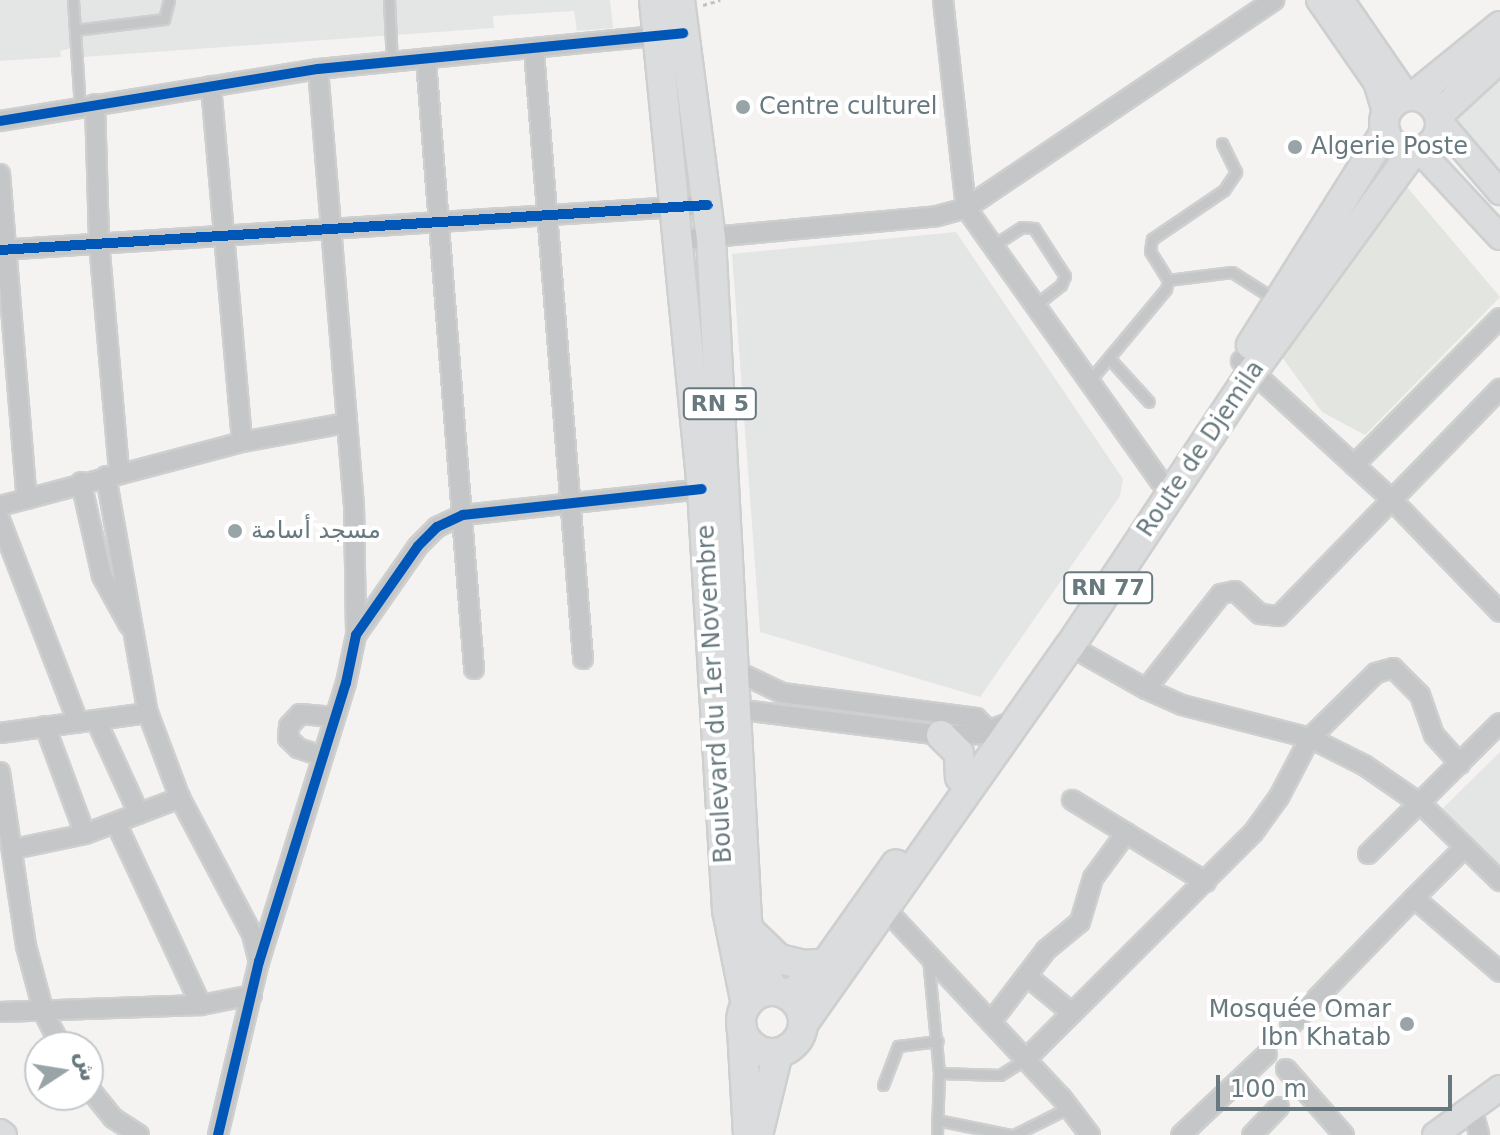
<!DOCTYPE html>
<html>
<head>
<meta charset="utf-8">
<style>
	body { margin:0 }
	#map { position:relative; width:1500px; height:1135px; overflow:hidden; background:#f4f3f2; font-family:"DejaVu Sans","Noto Naskh Arabic",sans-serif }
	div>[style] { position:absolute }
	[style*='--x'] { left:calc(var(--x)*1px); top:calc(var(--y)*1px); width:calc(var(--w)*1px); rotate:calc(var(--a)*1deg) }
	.built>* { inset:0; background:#e4e5e5 }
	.green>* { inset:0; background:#e3e5e0 }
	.path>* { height:3px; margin-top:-1.5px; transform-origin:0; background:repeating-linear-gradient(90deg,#c3c3c4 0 4px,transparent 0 8px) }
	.roads { filter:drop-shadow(2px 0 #cecfcf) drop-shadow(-2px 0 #cecfcf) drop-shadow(0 2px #cecfcf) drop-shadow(0 -2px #cecfcf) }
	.lane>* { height:9px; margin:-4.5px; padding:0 4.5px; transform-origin:4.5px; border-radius:4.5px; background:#c4c6c7 }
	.street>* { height:18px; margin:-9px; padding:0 9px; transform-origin:9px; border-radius:9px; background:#c4c6c7 }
	.secondary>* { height:24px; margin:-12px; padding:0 12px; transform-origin:12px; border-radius:12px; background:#dbdcdd }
	.primary>* { height:28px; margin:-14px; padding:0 14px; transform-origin:14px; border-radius:14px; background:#dbdcdd }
	.primary>.ring { margin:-14px; padding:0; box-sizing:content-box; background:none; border:28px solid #dbdcdd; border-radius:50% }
	.cycleway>* { height:10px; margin:-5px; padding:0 5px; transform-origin:5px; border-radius:5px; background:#0057b8 }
	.dots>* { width:22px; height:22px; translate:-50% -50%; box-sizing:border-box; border:4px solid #fff; border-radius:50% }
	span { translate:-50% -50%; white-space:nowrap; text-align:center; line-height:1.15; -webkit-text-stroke:8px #fff; paint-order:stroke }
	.shield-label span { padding:2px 6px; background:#fff; border:2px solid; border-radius:6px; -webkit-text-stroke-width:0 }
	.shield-label { font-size:22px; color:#67797f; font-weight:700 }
	.poi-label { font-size:24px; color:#67797f }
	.left { translate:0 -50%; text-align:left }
	.right { translate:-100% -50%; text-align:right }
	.street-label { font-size:24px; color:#67797f }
	.north { position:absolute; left:24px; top:1031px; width:80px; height:80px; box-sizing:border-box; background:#fff; border:2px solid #c2c9cc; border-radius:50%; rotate:78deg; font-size:22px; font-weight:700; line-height:32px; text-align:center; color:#67797f }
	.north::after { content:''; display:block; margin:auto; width:28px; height:36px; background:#98a4a7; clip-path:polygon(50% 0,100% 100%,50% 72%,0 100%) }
	.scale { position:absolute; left:1216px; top:1075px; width:236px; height:36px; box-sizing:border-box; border:4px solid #67797f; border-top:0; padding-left:10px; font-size:24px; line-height:28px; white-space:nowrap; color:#67797f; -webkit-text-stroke:6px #fff; paint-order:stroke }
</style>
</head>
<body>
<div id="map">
	<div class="built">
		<div style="clip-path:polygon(0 0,610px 0,613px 28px,577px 31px,574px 11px,493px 16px,494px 28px,82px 57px,81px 46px,60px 51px,61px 57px,0 61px)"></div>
		<div style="clip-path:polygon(1500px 68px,1500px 173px,1452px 116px)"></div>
		<div style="clip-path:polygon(956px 232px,1123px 479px,1120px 496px,980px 697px,760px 632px,732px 254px)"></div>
		<div style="clip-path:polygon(1500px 752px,1500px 875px,1437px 814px)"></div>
	</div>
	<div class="green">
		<div style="clip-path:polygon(1407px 187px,1500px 297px,1365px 435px,1322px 412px,1279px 353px,1376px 207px)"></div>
	</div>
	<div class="path">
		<div style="--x:703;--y:5;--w:18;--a:-16"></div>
	</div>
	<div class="roads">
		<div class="lane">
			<div style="--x:73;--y:0;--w:107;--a:86.3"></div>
			<div style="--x:389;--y:0;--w:63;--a:87.3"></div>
			<div style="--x:75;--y:30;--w:90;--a:-7"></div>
			<div style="--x:164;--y:19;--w:20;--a:-75"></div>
			<div style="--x:994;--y:245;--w:33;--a:-33"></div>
			<div style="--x:1022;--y:227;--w:12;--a:5"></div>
			<div style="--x:1034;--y:228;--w:57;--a:57.1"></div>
			<div style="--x:1065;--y:276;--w:10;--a:114"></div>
			<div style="--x:1061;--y:285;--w:31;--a:142"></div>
			<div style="--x:1168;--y:280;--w:64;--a:-7.1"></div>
			<div style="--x:1232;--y:272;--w:52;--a:32.5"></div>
			<div style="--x:1109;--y:358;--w:59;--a:47.7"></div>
			<div style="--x:1091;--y:379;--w:117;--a:-50.2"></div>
			<div style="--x:1166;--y:289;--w:9;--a:-77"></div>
			<div style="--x:1168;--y:280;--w:34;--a:-122"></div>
			<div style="--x:1150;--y:251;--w:12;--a:-81"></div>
			<div style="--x:1152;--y:239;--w:87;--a:-34.2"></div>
			<div style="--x:1224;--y:190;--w:22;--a:-56"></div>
			<div style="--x:1236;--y:172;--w:32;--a:-116"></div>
			<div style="--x:928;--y:958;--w:116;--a:84.5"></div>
			<div style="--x:939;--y:1073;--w:61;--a:1.9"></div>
			<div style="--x:1000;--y:1075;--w:31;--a:-32"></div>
			<div style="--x:883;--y:1085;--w:42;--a:-69"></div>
			<div style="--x:898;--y:1046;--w:40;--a:-7.1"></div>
			<div style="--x:937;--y:1120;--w:76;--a:11.5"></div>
			<div style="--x:937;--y:1135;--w:62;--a:-88.2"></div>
			<div style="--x:1014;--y:1135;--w:63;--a:-26.6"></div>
		</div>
		<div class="street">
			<div style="--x:943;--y:0;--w:209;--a:83.7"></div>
			<div style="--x:966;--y:208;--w:372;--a:-34"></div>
			<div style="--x:534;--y:51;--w:610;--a:85.39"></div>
			<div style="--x:426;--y:60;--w:611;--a:85.49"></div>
			<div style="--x:318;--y:69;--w:436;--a:85.3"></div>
			<div style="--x:354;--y:504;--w:131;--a:89.1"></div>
			<div style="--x:211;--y:86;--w:357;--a:85"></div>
			<div style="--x:95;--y:104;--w:138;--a:88.3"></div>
			<div style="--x:99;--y:242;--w:231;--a:85"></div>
			<div style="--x:0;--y:121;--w:322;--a:-9.3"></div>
			<div style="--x:318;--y:69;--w:351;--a:-5.6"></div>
			<div style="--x:0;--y:174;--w:326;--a:85.3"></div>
			<div style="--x:680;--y:240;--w:258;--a:-5.3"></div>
			<div style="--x:937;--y:216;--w:30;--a:-15"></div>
			<div style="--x:966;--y:208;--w:335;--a:54.6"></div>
			<div style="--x:1160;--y:481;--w:15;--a:37"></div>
			<div style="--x:0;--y:250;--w:709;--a:-3.64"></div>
			<div style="--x:1241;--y:361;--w:204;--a:42.6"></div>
			<div style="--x:1391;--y:499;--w:157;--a:46"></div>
			<div style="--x:1354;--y:465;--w:207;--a:-45.2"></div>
			<div style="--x:106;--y:476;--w:241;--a:80"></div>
			<div style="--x:148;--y:713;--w:91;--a:69.4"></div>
			<div style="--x:180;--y:798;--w:154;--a:62.1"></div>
			<div style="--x:252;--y:934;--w:29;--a:76"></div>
			<div style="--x:81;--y:482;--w:96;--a:77.4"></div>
			<div style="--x:102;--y:576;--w:56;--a:61.1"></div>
			<div style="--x:0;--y:506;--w:250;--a:-14.8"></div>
			<div style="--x:242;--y:442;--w:106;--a:-10.4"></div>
			<div style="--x:0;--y:520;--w:217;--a:68.9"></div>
			<div style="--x:1070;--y:646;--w:87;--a:29.5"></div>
			<div style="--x:1146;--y:689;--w:121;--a:-51.7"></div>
			<div style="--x:1221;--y:594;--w:14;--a:-12"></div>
			<div style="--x:1235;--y:591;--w:34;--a:43"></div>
			<div style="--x:1260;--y:614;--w:19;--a:6"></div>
			<div style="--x:1279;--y:616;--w:317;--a:-45.8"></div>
			<div style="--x:734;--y:670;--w:53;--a:25.6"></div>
			<div style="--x:782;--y:693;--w:196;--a:7.3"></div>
			<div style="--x:976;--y:718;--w:29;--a:44"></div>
			<div style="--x:1146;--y:689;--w:39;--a:24"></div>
			<div style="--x:1182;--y:705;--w:132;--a:14.5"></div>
			<div style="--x:1310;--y:738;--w:60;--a:26.6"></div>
			<div style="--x:1364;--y:765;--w:70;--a:34.6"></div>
			<div style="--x:1422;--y:805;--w:109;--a:44.3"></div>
			<div style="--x:727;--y:708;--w:216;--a:7.2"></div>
			<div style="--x:941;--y:735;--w:39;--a:-1"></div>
			<div style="--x:980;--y:734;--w:39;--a:-21"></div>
			<div style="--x:96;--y:720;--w:103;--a:65.4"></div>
			<div style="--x:45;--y:726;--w:115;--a:69.7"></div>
			<div style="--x:0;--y:733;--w:149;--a:-7.7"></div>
			<div style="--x:322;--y:756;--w:25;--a:-162"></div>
			<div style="--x:298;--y:748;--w:14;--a:-135"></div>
			<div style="--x:288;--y:738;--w:12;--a:-85"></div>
			<div style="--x:289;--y:726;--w:16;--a:-47"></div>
			<div style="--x:300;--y:714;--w:35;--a:5"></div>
			<div style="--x:0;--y:772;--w:176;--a:81.5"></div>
			<div style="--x:26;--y:946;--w:69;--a:75"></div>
			<div style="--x:44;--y:1013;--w:38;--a:63"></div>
			<div style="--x:1072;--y:800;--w:157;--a:31.5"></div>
			<div style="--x:116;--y:823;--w:201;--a:65"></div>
			<div style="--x:14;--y:849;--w:73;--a:-11.9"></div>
			<div style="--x:85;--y:834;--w:102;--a:-20.8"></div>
			<div style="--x:1368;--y:854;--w:186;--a:-44.8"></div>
			<div style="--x:1414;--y:898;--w:72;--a:-45"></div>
			<div style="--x:877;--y:900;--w:270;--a:47"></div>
			<div style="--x:1061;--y:1097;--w:48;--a:52.7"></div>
			<div style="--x:1028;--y:977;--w:57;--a:39.3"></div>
			<div style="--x:0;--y:1012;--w:201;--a:-2"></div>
			<div style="--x:201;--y:1005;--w:52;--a:-11.1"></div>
			<div style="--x:991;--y:1022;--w:91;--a:-52.6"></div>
			<div style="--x:1046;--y:950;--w:44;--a:-39.5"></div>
			<div style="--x:1080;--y:922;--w:46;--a:-73.5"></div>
			<div style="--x:1093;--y:878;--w:56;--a:-53.7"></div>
			<div style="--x:1290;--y:1026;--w:178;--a:-45.9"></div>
			<div style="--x:1414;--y:898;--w:113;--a:40.7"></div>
			<div style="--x:1026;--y:1059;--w:320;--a:-44.9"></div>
			<div style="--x:1253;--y:833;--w:44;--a:-54.2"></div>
			<div style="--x:1279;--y:797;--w:67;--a:-62.3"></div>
			<div style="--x:1310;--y:738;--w:93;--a:-44.6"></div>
			<div style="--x:1376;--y:673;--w:18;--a:-16"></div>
			<div style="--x:1393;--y:668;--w:38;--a:45"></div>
			<div style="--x:1420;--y:695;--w:42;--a:70.7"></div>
			<div style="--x:1434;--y:735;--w:39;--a:48"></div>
			<div style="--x:1286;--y:1069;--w:88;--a:48.7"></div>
			<div style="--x:88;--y:1087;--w:40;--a:51"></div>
			<div style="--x:113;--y:1118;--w:31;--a:33"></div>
			<div style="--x:1472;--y:1108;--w:28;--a:75"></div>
			<div style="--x:218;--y:1135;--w:178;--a:-76.7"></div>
			<div style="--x:259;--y:962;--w:292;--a:-72.7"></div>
			<div style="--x:346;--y:683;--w:49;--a:-78.2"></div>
			<div style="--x:356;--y:635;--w:108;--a:-55.1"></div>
			<div style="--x:418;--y:546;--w:27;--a:-45"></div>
			<div style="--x:437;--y:527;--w:29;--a:-25"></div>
			<div style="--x:463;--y:515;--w:240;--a:-6.2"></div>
			<div style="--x:1181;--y:1135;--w:118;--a:-43.3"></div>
			<div style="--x:1252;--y:1135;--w:39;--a:-46"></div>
		</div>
		<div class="secondary">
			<div style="--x:1319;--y:0;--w:100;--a:55.2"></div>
			<div style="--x:1376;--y:82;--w:34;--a:73"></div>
			<div style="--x:1341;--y:0;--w:116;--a:55.5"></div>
			<div style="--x:1441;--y:123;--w:91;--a:49.5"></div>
			<div style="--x:1421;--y:152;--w:116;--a:47.1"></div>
			<div style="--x:0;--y:1132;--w:5;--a:37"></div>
			<div style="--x:1435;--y:1135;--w:80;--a:-35.9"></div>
		</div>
		<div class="primary">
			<div style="--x:654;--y:0;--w:491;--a:84.4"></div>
			<div style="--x:702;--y:489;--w:422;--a:86.6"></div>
			<div style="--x:727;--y:910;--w:97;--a:78.7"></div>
			<div style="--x:680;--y:0;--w:240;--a:82.6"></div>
			<div style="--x:711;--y:238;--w:684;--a:86.98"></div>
			<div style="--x:747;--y:921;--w:40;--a:75.6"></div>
			<div style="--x:757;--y:960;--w:35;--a:61"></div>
			<div class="ring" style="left:1384px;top:96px;width:28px;height:28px"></div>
			<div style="--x:1414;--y:96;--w:111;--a:-39.1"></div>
			<div style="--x:1439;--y:114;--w:83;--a:-42.6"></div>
			<div style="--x:1251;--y:345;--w:252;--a:-57.8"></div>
			<div style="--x:941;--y:735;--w:25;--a:45"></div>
			<div style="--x:959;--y:753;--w:24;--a:88"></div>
			<div style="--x:751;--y:932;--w:39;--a:44"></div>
			<div style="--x:779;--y:959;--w:27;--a:13"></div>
			<div style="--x:805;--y:965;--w:21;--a:-5"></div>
			<div class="ring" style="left:741px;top:991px;width:34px;height:34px"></div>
			<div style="--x:789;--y:996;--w:50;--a:-41.7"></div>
			<div style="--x:826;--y:963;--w:121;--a:-54.7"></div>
			<div style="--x:803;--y:1024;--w:463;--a:-54.8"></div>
			<div style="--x:1070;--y:646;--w:330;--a:-56.4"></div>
			<div style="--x:1253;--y:371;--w:270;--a:-53.9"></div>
			<div style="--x:742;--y:1028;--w:107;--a:86.8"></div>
			<div style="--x:758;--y:1135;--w:84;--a:-76.3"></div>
		</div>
	</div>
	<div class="cycleway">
		<div style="--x:0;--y:121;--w:322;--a:-9.3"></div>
		<div style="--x:318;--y:69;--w:367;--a:-5.6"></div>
		<div style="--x:0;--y:250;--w:709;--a:-3.64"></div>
		<div style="--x:218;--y:1135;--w:178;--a:-76.7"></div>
		<div style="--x:259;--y:962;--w:292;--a:-72.7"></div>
		<div style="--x:346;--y:683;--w:49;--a:-78.2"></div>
		<div style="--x:356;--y:635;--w:108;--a:-55.1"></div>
		<div style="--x:418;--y:546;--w:27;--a:-45"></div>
		<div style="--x:437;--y:527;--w:29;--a:-25"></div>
		<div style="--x:463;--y:515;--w:240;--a:-6.2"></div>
	</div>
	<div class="dots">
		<div style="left:743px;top:107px;background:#98a4a7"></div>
		<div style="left:1295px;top:147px;background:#98a4a7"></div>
		<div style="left:235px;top:531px;background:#98a4a7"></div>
		<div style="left:1407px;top:1024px;background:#98a4a7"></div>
	</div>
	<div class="shield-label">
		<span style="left:720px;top:404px">RN 5</span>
		<span style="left:1108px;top:588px">RN 77</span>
	</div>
	<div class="poi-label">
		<span class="left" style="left:759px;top:107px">Centre culturel</span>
		<span class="left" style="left:1311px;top:147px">Algerie Poste</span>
		<span class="left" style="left:251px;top:531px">مسجد أسامة</span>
		<span class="right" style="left:1391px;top:1024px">Mosquée Omar<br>Ibn Khatab</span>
	</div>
	<div class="street-label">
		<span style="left:1201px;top:449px;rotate:-56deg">Route de Djemila</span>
		<span style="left:715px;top:694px;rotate:-93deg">Boulevard du 1er Novembre</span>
	</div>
	<div class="north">ش</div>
	<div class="scale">100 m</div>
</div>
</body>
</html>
